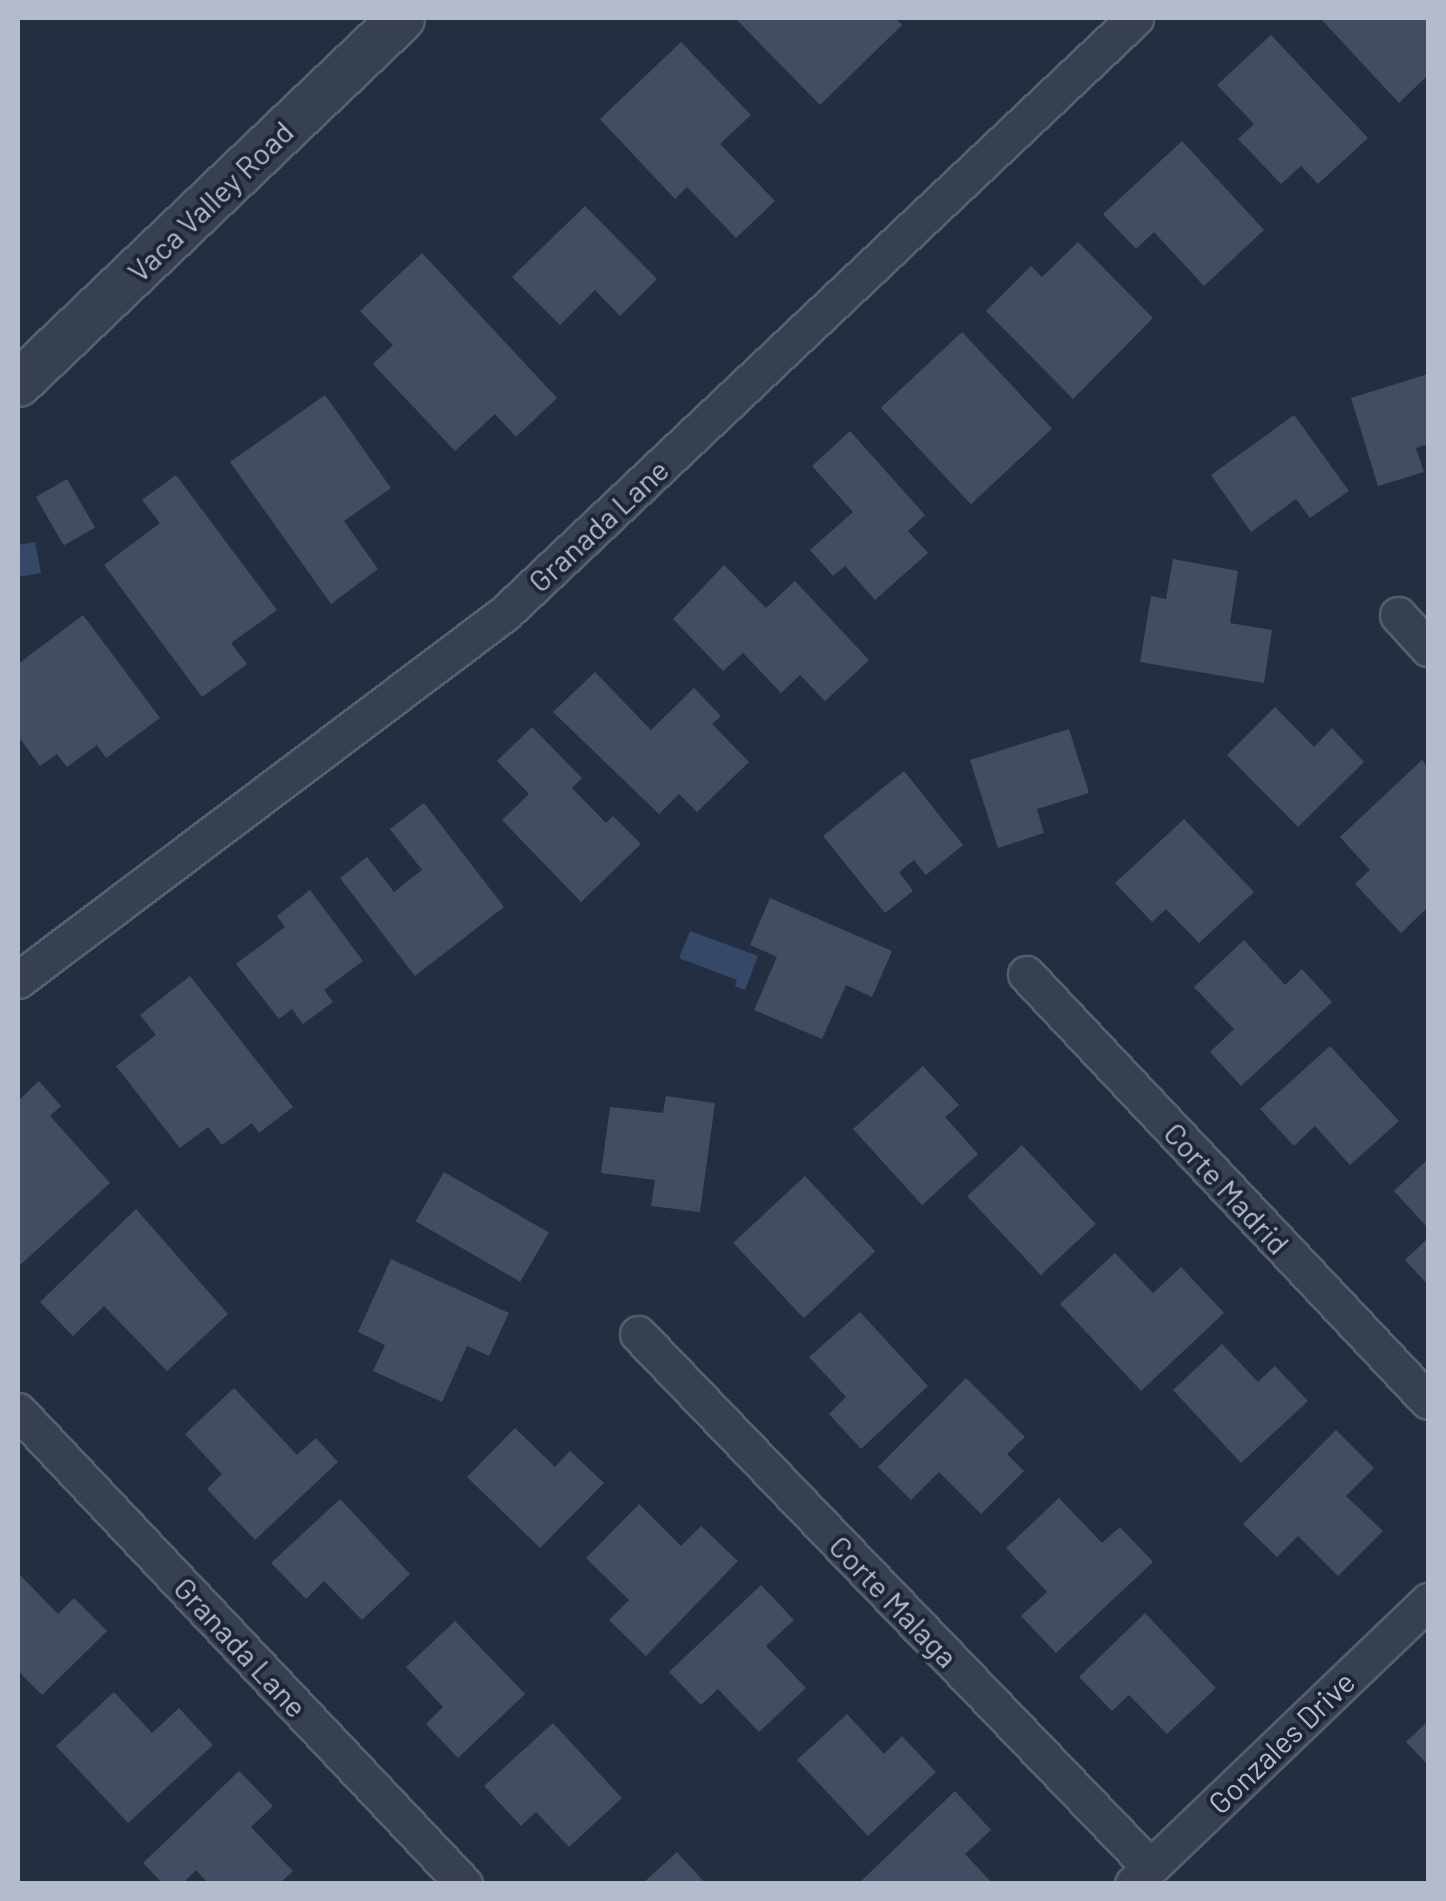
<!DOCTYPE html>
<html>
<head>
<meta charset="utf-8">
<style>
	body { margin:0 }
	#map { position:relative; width:1446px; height:1901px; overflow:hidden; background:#232e40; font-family:Barlow,sans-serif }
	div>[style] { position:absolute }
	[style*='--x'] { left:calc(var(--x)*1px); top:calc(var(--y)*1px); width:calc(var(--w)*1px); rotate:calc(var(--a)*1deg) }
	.water>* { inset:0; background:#364868 }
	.building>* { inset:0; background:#424d62; transform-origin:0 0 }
	.roads { filter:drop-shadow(2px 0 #555e6e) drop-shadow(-2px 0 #555e6e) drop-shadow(0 2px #555e6e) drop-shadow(0 -2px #555e6e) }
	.minor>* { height:35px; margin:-17.5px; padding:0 17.5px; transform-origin:17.5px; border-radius:17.5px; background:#374050 }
	.tertiary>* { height:45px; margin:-22.5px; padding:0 22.5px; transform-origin:22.5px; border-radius:22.5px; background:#374050 }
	span { translate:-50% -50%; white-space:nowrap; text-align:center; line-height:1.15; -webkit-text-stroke:8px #1c2535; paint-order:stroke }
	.street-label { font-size:30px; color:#b4bbcb }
	.frame { position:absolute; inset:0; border:20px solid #b4bbcb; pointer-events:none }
</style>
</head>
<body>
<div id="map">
	<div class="water">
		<div style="clip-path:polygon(35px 542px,41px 573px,18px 577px,18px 545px)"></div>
		<div style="clip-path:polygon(690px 931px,758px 956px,745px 990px,735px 986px,737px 980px,679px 958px)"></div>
	</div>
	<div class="building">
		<div style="clip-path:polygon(735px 18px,895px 18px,902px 25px,820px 105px)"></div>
		<div style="clip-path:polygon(1320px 18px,1428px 18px,1428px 75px,1399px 103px)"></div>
		<div style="clip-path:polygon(1271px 35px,1368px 138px,1318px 184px,1301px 166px,1281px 184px,1238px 139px,1254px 124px,1217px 85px)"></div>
		<div style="clip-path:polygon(681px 42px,751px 115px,720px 144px,775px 201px,736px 238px,687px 187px,675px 199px,600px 119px)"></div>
		<div style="clip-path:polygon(1182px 141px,1264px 230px,1204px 286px,1154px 232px,1136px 249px,1103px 214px)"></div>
		<div style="clip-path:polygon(585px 206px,657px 279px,620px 316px,595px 290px,560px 325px,512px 277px)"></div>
		<div style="clip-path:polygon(1078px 242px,1153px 318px,1073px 399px,986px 311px,1031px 266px,1042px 277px)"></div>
		<div style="clip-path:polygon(422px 253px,557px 398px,516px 437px,495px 414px,455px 451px,373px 364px,393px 345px,360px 311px)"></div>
		<div style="left:962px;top:332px;width:132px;height:111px;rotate:47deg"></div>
		<div style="clip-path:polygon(1428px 374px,1428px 444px,1416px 448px,1424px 472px,1378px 486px,1351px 398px)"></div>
		<div style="clip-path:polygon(325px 395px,391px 488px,344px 521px,378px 569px,331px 604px,230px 462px)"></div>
		<div style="clip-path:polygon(1294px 415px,1349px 491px,1310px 518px,1296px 499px,1251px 532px,1211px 475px)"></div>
		<div style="clip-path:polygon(850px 431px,925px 515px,908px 531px,928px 553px,875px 600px,845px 566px,833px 576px,810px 550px,853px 512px,812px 466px)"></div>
		<div style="clip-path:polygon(176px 475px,277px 610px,231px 643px,247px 664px,202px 697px,104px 565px,160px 523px,142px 500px)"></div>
		<div style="left:67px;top:479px;width:56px;height:36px;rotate:60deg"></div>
		<div style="clip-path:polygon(1173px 559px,1238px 571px,1230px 623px,1272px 630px,1264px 683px,1140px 662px,1151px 596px,1166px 599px)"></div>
		<div style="clip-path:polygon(724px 565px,766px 608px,795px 581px,869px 660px,825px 701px,800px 675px,781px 693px,743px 653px,723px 671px,673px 619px)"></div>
		<div style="clip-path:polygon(83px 615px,160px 718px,106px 758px,97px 745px,67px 767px,57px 754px,40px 766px,18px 736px,18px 664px)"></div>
		<div style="clip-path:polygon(595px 672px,651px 730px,694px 688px,721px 716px,712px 724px,749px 762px,697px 812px,679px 794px,659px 814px,553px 712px)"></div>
		<div style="clip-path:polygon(1275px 707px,1314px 747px,1332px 728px,1364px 762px,1298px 827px,1227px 755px)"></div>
		<div style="clip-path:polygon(532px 727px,582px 778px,572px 788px,606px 823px,613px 816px,641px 844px,581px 902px,502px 820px,529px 794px,497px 761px)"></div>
		<div style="clip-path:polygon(1069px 729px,1089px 793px,1037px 809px,1044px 833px,998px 848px,970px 760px)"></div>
		<div style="clip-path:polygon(1422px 760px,1428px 767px,1428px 907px,1401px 933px,1355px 884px,1370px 870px,1340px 837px)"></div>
		<div style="clip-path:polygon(904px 771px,963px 845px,926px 875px,914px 860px,899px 872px,913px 891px,885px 913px,823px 836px)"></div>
		<div style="clip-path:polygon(424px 803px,504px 907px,415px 976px,340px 878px,367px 857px,394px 892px,422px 870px,390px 829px)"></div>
		<div style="clip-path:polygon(1184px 819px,1254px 892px,1199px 943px,1166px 909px,1152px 922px,1115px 883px)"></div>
		<div style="clip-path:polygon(310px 890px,363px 961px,324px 990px,333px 1002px,303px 1024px,292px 1009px,279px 1019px,236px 964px,285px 927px,277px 916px)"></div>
		<div style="clip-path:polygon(770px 898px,892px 951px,872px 997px,846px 985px,822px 1039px,754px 1010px,777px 957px,750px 945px)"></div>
		<div style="clip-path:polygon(1244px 940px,1285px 985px,1302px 969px,1332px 1002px,1241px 1086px,1210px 1052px,1234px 1029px,1194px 987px)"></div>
		<div style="clip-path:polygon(190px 976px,293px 1107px,259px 1133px,252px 1123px,222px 1145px,208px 1127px,180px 1148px,116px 1066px,156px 1035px,140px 1015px)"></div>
		<div style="clip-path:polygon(1330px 1046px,1399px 1121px,1350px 1165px,1315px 1126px,1294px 1146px,1260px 1109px)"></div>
		<div style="clip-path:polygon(923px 1066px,959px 1105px,945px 1117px,978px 1154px,922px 1205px,853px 1129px)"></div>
		<div style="clip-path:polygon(39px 1081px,61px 1106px,50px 1116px,110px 1183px,18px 1267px,18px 1101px)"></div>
		<div style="clip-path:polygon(666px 1096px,715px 1103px,700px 1212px,651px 1206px,655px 1180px,601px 1173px,610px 1107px,663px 1113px)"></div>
		<div style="left:1022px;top:1145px;width:108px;height:75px;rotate:47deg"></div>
		<div style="clip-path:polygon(1428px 1159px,1428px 1228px,1394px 1191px)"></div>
		<div style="left:444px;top:1172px;width:121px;height:57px;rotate:30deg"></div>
		<div style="left:805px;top:1176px;width:103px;height:98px;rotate:47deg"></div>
		<div style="clip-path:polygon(136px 1209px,228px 1314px,167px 1371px,104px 1306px,73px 1336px,40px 1302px)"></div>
		<div style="clip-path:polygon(1428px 1238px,1428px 1285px,1405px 1260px)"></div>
		<div style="clip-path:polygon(1115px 1253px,1153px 1293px,1181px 1267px,1224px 1313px,1141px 1391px,1060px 1304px)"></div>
		<div style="clip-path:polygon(391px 1259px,509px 1313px,489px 1356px,467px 1346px,442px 1402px,373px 1371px,385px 1345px,358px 1332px)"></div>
		<div style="clip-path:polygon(860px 1312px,928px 1386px,861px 1449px,829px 1414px,846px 1397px,809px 1357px)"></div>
		<div style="clip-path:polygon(1222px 1344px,1258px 1382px,1275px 1366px,1308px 1401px,1241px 1463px,1173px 1390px)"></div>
		<div style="clip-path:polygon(966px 1378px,1025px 1437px,1007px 1454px,1024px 1471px,981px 1514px,939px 1472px,911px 1500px,878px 1467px)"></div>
		<div style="clip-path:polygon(234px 1388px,297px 1455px,316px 1438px,338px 1462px,255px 1540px,207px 1489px,222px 1474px,185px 1434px)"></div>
		<div style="clip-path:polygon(515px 1428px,555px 1467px,570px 1451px,604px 1483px,540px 1548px,467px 1477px)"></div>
		<div style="clip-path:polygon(1336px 1430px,1374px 1468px,1346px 1496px,1383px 1531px,1338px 1576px,1298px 1536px,1277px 1557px,1243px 1524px)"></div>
		<div style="clip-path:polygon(1059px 1498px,1102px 1543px,1120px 1527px,1153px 1562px,1056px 1653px,1021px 1616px,1047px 1592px,1006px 1548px)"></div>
		<div style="clip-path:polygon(340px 1499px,410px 1574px,362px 1620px,324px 1581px,306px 1599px,271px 1563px)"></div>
		<div style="clip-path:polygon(639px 1504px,681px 1546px,701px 1526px,738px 1561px,646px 1656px,609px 1620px,629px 1600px,586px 1558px)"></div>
		<div style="clip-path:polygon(20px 1575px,58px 1614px,74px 1598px,107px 1631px,42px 1695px,18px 1671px)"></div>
		<div style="clip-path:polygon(761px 1585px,794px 1620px,766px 1646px,806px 1688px,759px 1732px,718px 1689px,701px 1705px,669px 1672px)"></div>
		<div style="clip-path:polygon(1145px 1613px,1216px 1688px,1167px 1734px,1129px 1695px,1112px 1711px,1079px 1677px)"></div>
		<div style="clip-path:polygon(455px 1621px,525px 1694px,458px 1758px,426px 1724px,443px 1707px,406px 1667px)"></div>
		<div style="clip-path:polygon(114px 1692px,152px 1733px,179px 1708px,213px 1745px,128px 1823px,56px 1746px)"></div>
		<div style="clip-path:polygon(847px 1714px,884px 1754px,902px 1736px,936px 1772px,868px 1836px,797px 1760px)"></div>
		<div style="clip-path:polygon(1428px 1721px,1428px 1765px,1406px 1742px)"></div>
		<div style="clip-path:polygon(553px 1723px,622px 1798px,569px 1847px,536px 1812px,521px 1826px,484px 1786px)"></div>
		<div style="clip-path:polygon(239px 1771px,273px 1806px,251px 1827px,293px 1871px,279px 1884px,209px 1884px,196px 1870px,182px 1884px,163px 1884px,143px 1863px)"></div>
		<div style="clip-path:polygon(955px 1791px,991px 1830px,965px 1854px,993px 1884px,858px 1884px)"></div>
		<div style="clip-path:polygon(677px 1852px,706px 1884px,642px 1884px)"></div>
	</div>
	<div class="roads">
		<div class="minor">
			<div style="--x:1398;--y:615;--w:45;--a:47.7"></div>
			<div style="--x:1026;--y:974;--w:586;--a:46.73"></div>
			<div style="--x:18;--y:980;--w:610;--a:-37"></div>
			<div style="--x:505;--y:613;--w:867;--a:-43.36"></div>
			<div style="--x:638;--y:1334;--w:739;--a:46.15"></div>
			<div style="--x:18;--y:1411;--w:650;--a:46.68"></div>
			<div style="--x:1133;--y:1884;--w:409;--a:-43.8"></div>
		</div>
		<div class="tertiary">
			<div style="--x:18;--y:383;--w:529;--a:-43.62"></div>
		</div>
	</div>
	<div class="street-label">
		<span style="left:210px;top:201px;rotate:-44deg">Vaca Valley Road</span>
		<span style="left:598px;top:525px;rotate:-43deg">Granada Lane</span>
		<span style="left:1227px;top:1188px;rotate:47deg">Corte Madrid</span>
		<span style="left:894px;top:1601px;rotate:46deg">Corte Malaga</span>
		<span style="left:241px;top:1647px;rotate:47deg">Granada Lane</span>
		<span style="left:1281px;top:1742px;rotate:-44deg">Gonzales Drive</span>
	</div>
	<div class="frame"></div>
</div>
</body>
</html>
